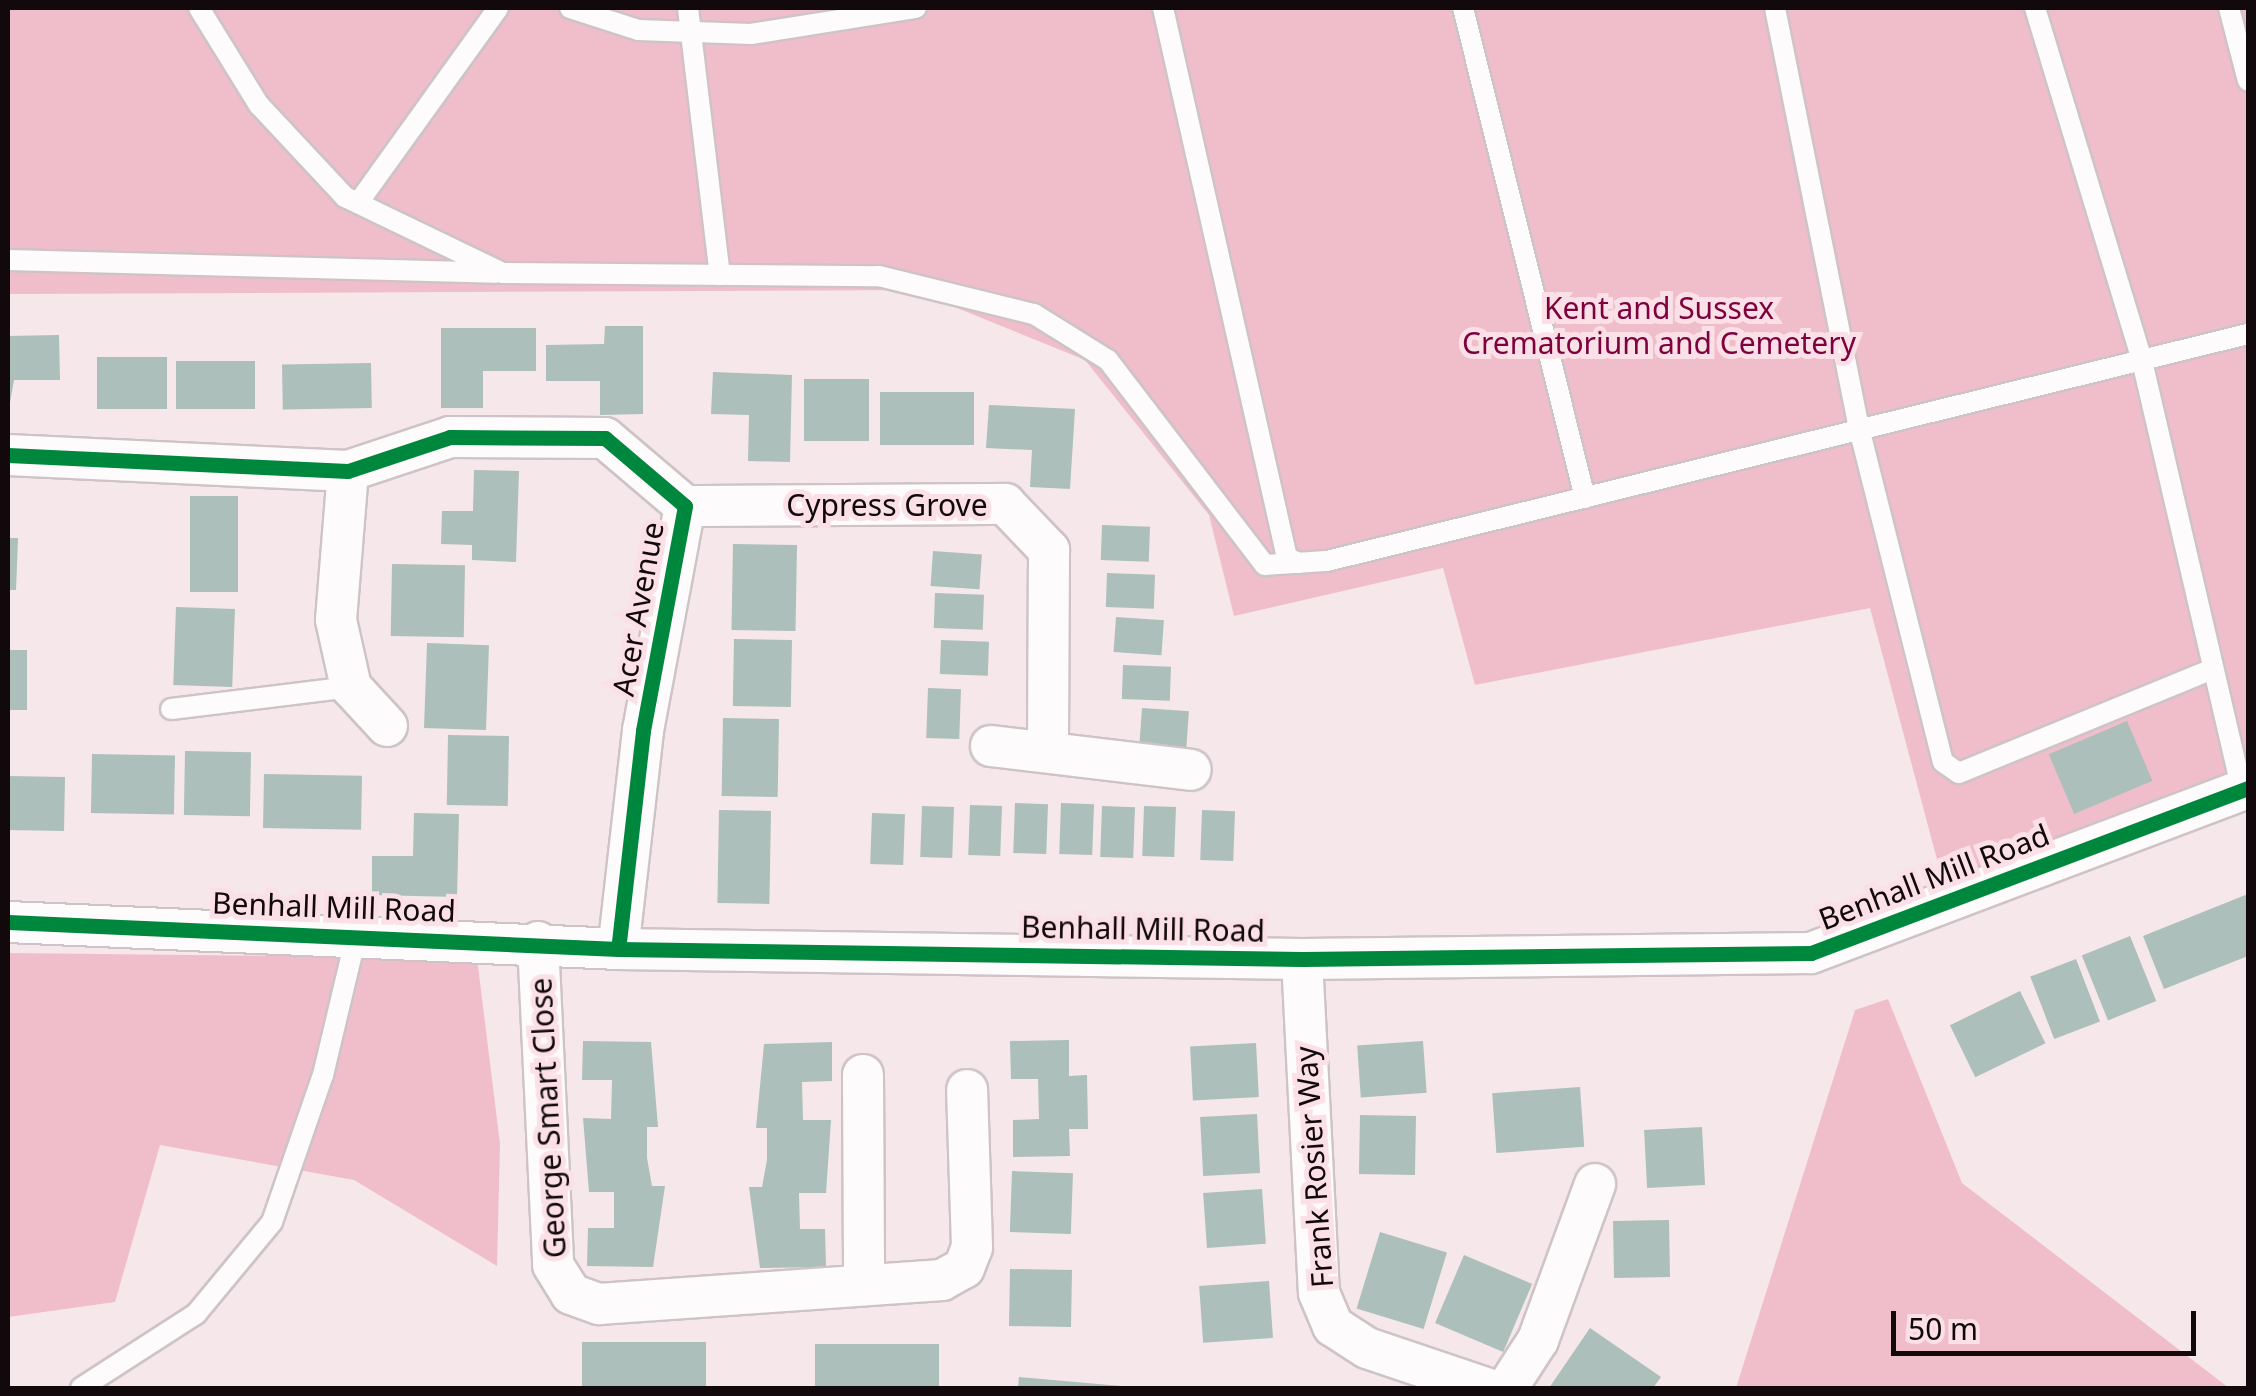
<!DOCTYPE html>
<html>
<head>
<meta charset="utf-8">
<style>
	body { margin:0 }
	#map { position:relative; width:2256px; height:1396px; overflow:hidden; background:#f5e7ea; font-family:"Noto Sans",sans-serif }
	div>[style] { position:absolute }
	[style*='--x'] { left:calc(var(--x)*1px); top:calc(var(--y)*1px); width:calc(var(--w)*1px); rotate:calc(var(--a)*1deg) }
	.green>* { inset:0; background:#f0becb }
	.building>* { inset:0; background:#acbfba; transform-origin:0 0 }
	.roads { filter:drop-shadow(2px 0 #cec3c6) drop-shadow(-2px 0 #cec3c6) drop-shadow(0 2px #cec3c6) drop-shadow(0 -2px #cec3c6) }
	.service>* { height:20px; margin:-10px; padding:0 10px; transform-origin:10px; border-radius:10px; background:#fefbfc }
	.minor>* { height:40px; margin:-20px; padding:0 20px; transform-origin:20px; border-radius:20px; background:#fefbfc }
	.cycleway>* { height:15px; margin:-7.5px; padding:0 7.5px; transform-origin:7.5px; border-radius:7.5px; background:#00873e }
	span { translate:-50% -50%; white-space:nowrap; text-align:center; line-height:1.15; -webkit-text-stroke:10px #fbe1e7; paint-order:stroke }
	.park-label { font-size:30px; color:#7e003c }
	.street-label { font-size:30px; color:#11090b }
	.frame { position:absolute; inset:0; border:10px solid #11090b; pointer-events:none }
	.scale { position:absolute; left:1891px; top:1311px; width:305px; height:45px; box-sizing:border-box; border:5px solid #11090b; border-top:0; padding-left:12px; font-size:30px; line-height:35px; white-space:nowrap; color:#11090b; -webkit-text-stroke:8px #fbe1e7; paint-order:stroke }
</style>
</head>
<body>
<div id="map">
	<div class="green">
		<div style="clip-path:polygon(8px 8px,2248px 8px,2248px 765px,1943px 882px,1870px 608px,1475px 685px,1443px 568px,1234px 616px,1209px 515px,1085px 360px,913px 290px,8px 294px)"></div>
		<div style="clip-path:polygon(8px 953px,477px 958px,500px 1144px,497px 1266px,354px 1180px,160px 1145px,115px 1302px,8px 1317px)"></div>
		<div style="clip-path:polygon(1888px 999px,1962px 1183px,2229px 1388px,1736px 1388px,1855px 1010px)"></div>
	</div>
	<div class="building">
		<div style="clip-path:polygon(605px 326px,643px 326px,643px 414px,600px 415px,600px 381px,546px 381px,546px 345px,604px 344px)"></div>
		<div style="clip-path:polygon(441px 328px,536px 328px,536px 371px,483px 371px,483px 408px,441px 408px)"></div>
		<div style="clip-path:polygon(59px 335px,60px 380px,14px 380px,8px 414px,8px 336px)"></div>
		<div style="left:167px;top:357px;width:52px;height:70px;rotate:90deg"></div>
		<div style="left:176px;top:361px;width:79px;height:48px"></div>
		<div style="left:371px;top:363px;width:45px;height:89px;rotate:89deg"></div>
		<div style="clip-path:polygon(713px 372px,792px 375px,790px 462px,748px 461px,749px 415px,711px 414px)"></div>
		<div style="left:869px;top:379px;width:62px;height:65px;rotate:90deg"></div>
		<div style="left:880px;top:392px;width:94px;height:53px"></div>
		<div style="clip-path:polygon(989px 405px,1075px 409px,1070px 489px,1030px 487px,1032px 450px,986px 448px)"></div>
		<div style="clip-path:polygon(474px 470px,519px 471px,516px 562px,472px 560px,472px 545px,441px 544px,442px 511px,473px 511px)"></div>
		<div style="left:190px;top:496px;width:48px;height:96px"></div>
		<div style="left:1102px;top:525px;width:48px;height:35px;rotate:2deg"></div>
		<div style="clip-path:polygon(8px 538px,18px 538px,16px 590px,8px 590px)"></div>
		<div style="left:733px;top:544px;width:64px;height:86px;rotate:1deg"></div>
		<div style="left:933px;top:551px;width:49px;height:35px;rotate:4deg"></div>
		<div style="left:392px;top:564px;width:73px;height:72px;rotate:1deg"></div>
		<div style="left:1107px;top:573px;width:48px;height:34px;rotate:2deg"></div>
		<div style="left:935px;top:593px;width:49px;height:35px;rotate:2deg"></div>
		<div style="left:176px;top:607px;width:59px;height:78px;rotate:2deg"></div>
		<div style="left:1116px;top:617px;width:48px;height:35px;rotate:4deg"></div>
		<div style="left:734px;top:639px;width:58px;height:67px;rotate:1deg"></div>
		<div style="left:941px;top:640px;width:48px;height:34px;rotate:2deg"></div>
		<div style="left:427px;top:643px;width:62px;height:85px;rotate:2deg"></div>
		<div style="left:8px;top:650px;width:19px;height:60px"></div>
		<div style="left:1123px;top:665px;width:48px;height:34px;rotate:2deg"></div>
		<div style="left:928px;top:688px;width:33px;height:50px;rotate:2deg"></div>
		<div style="left:1142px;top:708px;width:47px;height:46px;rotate:4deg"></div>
		<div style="left:723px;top:718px;width:56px;height:78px;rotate:1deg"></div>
		<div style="left:2127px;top:721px;width:65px;height:85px;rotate:67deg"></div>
		<div style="left:448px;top:735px;width:61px;height:70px;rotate:1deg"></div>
		<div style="left:185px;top:751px;width:66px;height:64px;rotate:1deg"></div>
		<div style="left:92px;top:754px;width:83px;height:59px;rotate:1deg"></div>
		<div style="left:264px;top:774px;width:98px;height:54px;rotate:1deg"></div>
		<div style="left:8px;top:776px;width:57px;height:54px;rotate:1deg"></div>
		<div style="left:1015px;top:803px;width:33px;height:50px;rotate:2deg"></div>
		<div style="left:1061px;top:803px;width:33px;height:51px;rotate:2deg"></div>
		<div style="left:970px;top:805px;width:32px;height:50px;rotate:2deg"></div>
		<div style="left:922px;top:806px;width:32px;height:51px;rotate:2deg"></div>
		<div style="left:1102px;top:806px;width:33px;height:51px;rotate:2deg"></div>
		<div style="left:1144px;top:806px;width:32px;height:50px;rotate:2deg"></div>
		<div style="left:719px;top:810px;width:52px;height:93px;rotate:1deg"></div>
		<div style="left:1202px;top:810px;width:33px;height:50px;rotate:2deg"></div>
		<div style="clip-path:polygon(414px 813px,459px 814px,457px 897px,372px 895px,372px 856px,413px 856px)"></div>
		<div style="left:872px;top:813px;width:33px;height:51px;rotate:2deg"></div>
		<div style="clip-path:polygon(2248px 894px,2248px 956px,2164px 989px,2143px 936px)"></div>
		<div style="left:2130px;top:936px;width:70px;height:52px;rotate:68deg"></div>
		<div style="left:2076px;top:959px;width:67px;height:49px;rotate:69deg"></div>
		<div style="left:2020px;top:991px;width:58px;height:78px;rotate:64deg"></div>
		<div style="clip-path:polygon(1069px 1040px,1069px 1076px,1087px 1075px,1088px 1129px,1069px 1129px,1070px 1156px,1013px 1157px,1013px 1120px,1039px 1119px,1038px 1079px,1011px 1079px,1010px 1041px)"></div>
		<div style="clip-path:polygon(583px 1041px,651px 1042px,658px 1127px,647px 1127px,647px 1158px,652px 1186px,665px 1186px,653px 1267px,587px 1266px,588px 1228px,614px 1228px,614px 1192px,589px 1192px,583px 1118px,611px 1119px,612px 1080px,582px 1080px)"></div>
		<div style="left:1423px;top:1041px;width:52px;height:66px;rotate:86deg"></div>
		<div style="clip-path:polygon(832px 1042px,832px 1081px,802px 1082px,803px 1120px,831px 1120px,826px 1193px,799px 1193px,800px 1229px,825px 1229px,826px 1267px,760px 1268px,749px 1187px,762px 1187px,767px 1160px,767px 1128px,756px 1128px,764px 1044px)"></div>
		<div style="left:1256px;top:1043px;width:54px;height:66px;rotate:87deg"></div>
		<div style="left:1580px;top:1087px;width:60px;height:88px;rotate:86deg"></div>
		<div style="left:1257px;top:1114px;width:59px;height:57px;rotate:87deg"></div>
		<div style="left:1360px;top:1115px;width:56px;height:59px;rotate:1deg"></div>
		<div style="left:1702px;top:1127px;width:58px;height:58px;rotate:87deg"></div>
		<div style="left:1012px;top:1171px;width:61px;height:61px;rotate:2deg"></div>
		<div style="left:1262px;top:1189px;width:55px;height:59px;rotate:86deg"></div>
		<div style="left:1669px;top:1220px;width:57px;height:56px;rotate:89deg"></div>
		<div style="left:1380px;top:1232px;width:70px;height:80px;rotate:17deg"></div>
		<div style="left:1464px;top:1255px;width:74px;height:74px;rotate:23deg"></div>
		<div style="left:1010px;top:1269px;width:62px;height:57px;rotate:1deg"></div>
		<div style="left:1269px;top:1281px;width:57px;height:70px;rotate:86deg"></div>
		<div style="clip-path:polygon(1590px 1328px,1661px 1377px,1653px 1388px,1549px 1388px)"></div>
		<div style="left:582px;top:1342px;width:124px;height:46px"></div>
		<div style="left:815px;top:1344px;width:124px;height:44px"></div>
		<div style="clip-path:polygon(1019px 1377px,1121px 1386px,1121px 1388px,1018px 1388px)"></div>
	</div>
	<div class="roads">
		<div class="service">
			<div style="--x:199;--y:8;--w:114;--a:58.3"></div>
			<div style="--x:259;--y:105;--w:126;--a:46.9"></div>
			<div style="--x:345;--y:197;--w:175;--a:25.7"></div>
			<div style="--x:503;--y:273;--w:376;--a:0.5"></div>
			<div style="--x:879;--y:276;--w:160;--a:13.8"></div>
			<div style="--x:1034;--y:314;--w:87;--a:31.9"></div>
			<div style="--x:1108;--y:360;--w:258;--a:52.6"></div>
			<div style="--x:1265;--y:565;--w:62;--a:-3.7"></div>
			<div style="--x:1327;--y:561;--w:949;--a:-13.85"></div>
			<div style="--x:570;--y:8;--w:71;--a:17.9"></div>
			<div style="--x:638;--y:30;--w:113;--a:2"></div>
			<div style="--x:751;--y:34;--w:167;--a:-9"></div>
			<div style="--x:688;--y:8;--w:269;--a:83.2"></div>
			<div style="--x:1163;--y:8;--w:564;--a:77.29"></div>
			<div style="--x:1287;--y:558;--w:13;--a:23"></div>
			<div style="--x:1463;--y:8;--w:505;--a:76.02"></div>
			<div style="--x:1775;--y:8;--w:432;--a:78.7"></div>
			<div style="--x:1860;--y:432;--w:340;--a:75.9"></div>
			<div style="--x:1943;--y:762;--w:19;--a:35"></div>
			<div style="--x:1959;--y:773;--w:274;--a:-22.3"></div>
			<div style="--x:2035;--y:8;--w:369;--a:73.1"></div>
			<div style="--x:2142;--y:361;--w:441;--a:76.9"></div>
			<div style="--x:2229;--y:8;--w:75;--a:75.4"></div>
			<div style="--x:358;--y:203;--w:240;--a:-54.3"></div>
			<div style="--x:8;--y:260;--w:488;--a:1.5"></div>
			<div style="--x:171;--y:709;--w:181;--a:-7"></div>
			<div style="--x:81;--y:1388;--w:137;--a:-32.8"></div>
			<div style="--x:196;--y:1314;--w:119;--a:-50.4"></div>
			<div style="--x:272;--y:1222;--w:156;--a:-70.9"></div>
			<div style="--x:323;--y:1075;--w:142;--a:-76.6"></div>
		</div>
		<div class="minor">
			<div style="--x:8;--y:455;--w:340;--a:2.7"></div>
			<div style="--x:348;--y:471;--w:108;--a:-18.4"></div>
			<div style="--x:450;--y:437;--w:155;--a:0.4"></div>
			<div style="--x:605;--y:438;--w:105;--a:40.4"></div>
			<div style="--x:685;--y:506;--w:229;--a:100.6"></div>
			<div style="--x:643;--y:731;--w:219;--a:96.5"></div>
			<div style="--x:348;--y:471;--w:149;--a:94.6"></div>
			<div style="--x:336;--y:620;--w:69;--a:77.4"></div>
			<div style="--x:351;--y:687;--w:53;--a:47.3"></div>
			<div style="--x:685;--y:506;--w:320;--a:-0.4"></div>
			<div style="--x:1005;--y:504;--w:64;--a:46.3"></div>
			<div style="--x:1049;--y:550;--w:200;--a:90.3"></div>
			<div style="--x:991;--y:746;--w:201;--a:6.8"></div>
			<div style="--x:8;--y:922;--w:611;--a:2.53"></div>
			<div style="--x:618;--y:949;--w:684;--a:0.84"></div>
			<div style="--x:1302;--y:959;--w:509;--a:-0.68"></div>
			<div style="--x:1811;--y:953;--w:467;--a:-20.7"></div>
			<div style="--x:538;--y:942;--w:323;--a:87.3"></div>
			<div style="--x:553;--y:1265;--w:34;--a:58"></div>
			<div style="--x:571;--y:1294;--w:30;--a:20"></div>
			<div style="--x:599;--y:1304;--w:344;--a:-4"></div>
			<div style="--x:942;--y:1280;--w:25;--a:-29"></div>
			<div style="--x:964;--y:1268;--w:22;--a:-69"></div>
			<div style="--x:972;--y:1247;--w:157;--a:-91.8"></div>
			<div style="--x:1302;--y:959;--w:334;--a:87.1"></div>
			<div style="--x:1319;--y:1293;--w:36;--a:67"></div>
			<div style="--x:1333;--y:1326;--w:40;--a:32.9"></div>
			<div style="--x:1367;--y:1348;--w:126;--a:18.6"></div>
			<div style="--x:863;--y:1075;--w:208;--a:89.7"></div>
			<div style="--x:1507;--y:1388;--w:57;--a:-57.1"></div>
			<div style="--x:1538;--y:1340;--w:166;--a:-69.9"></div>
		</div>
	</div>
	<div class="cycleway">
		<div style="--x:8;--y:455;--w:340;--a:2.7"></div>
		<div style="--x:348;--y:471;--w:108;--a:-18.4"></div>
		<div style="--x:450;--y:437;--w:155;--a:0.4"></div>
		<div style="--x:605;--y:438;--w:105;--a:40.4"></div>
		<div style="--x:685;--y:506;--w:229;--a:100.6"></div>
		<div style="--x:643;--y:731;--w:219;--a:96.5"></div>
		<div style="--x:8;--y:922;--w:611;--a:2.53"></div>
		<div style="--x:618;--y:949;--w:684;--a:0.84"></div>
		<div style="--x:1302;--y:959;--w:509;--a:-0.68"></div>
		<div style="--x:1811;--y:953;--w:467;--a:-20.7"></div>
	</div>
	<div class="park-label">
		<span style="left:1659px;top:325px">Kent and Sussex<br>Crematorium and Cemetery</span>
	</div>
	<div class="street-label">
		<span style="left:887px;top:505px">Cypress Grove</span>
		<span style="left:638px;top:609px;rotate:-80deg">Acer Avenue</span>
		<span style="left:1934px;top:877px;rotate:-21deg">Benhall Mill Road</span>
		<span style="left:334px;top:907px;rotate:2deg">Benhall Mill Road</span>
		<span style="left:1143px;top:929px;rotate:1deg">Benhall Mill Road</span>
		<span style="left:548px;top:1118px;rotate:-93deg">George Smart Close</span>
		<span style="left:1314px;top:1167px;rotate:-94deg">Frank Rosier Way</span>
	</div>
	<div class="frame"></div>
	<div class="scale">50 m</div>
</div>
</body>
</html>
